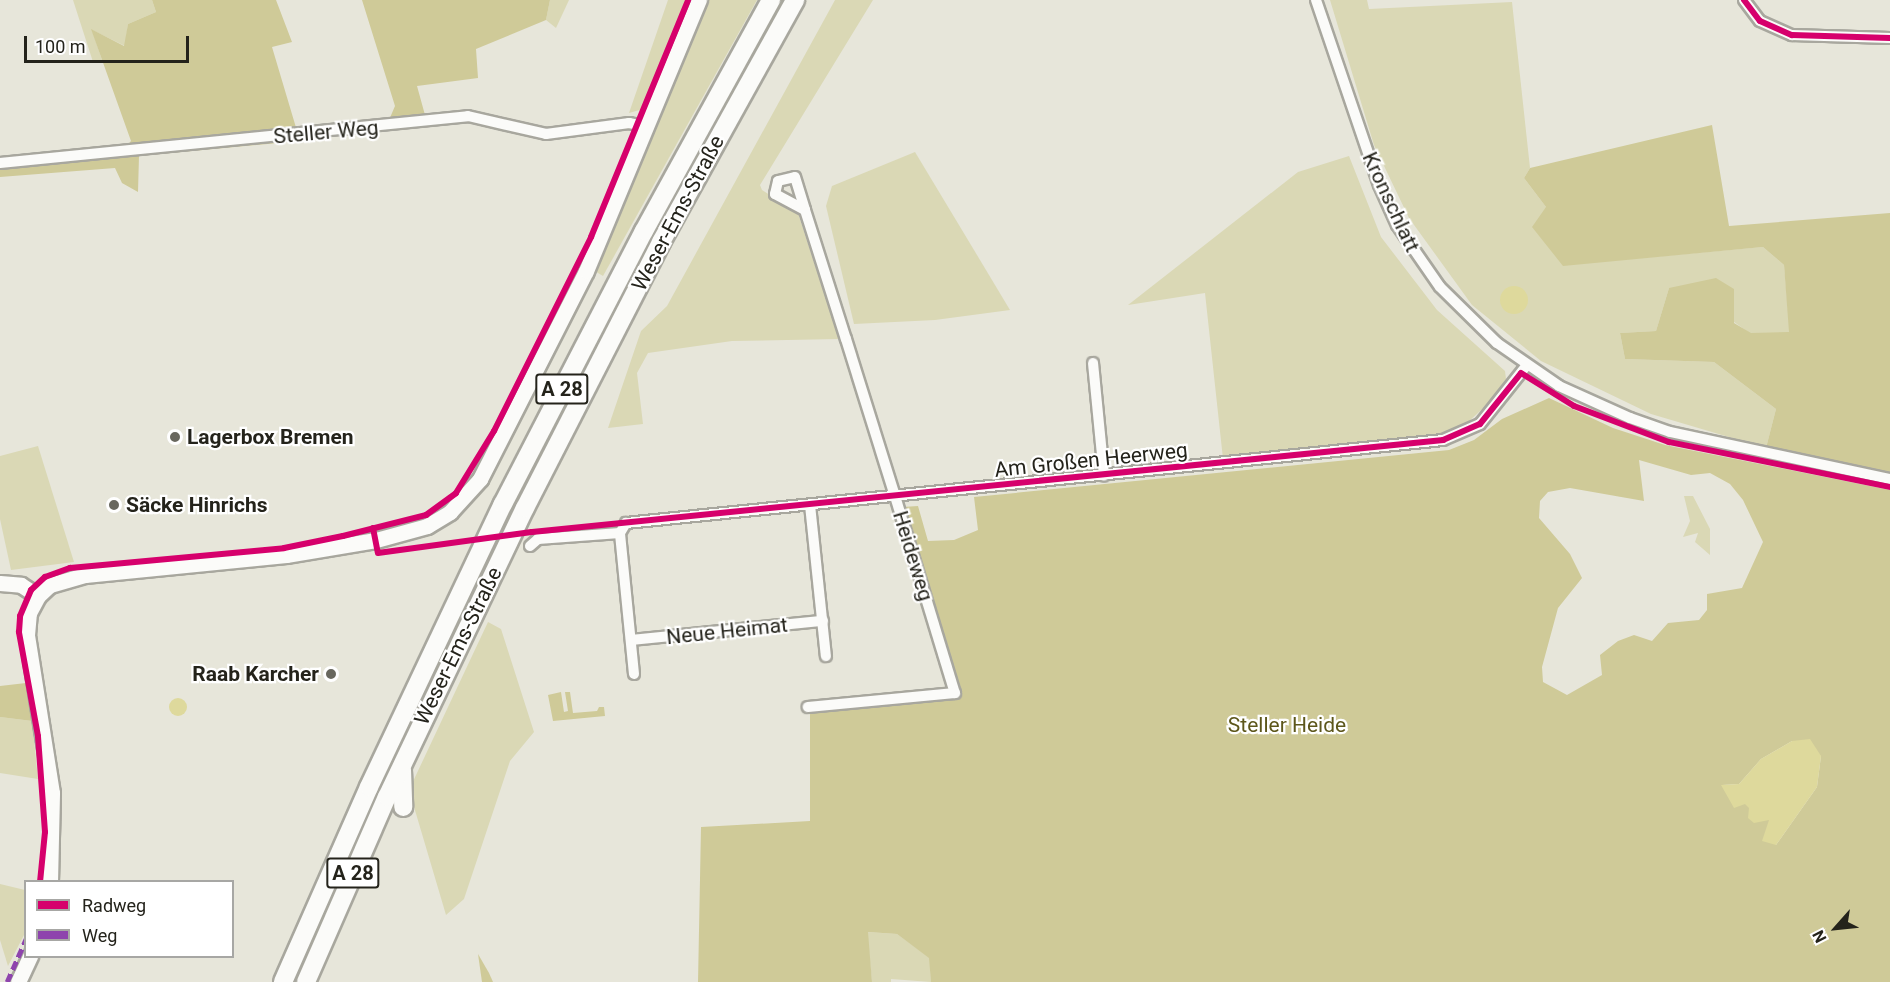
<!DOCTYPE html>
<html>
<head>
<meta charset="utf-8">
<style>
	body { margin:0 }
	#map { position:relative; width:1890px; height:982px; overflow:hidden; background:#e7e6da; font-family:Roboto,sans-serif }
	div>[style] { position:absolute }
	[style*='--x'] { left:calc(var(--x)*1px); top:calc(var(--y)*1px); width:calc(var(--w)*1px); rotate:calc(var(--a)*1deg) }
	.green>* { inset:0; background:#dad8b5 }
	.forest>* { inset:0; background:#cfca98 }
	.water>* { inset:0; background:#ded99c }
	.round { border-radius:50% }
	.roads { filter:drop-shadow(2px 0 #a8a79e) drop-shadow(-2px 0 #a8a79e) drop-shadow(0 2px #a8a79e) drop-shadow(0 -2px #a8a79e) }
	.street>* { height:10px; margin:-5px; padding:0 5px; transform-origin:5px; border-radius:5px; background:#fbfbf9 }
	.secondary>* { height:15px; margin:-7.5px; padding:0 7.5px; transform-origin:7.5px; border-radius:7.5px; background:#fbfbf9 }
	.highway>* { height:18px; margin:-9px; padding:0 9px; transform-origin:9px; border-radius:9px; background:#fbfbf9 }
	.quiet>* { height:4.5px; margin-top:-2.25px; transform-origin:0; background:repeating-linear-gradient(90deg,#8e44ad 0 9px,transparent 0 13.5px) }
	.cycleway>* { height:6px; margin:-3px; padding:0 3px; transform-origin:3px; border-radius:3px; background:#d6006c }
	.dots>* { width:16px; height:16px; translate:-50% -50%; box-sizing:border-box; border:3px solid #fff; border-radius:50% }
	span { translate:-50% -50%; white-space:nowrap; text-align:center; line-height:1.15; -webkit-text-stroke:4.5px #fff; paint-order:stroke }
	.shield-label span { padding:2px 4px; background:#fff; border:2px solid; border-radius:4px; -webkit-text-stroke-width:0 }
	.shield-label { font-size:20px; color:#24231b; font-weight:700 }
	.street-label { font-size:21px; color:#24231b }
	.poi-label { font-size:21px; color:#24231b; font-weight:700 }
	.left { translate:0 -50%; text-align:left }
	.right { translate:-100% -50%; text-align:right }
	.park-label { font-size:21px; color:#5d571b }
	.legend { position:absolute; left:24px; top:880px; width:210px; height:78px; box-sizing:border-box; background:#fff; border:2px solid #a7a7a4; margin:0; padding:8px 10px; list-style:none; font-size:18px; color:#24231b }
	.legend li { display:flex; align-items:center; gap:12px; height:30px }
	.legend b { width:30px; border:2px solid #a7a7a4 }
	.north { position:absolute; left:1806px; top:898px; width:60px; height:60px; -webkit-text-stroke:4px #fff; paint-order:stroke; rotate:243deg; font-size:16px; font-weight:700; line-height:24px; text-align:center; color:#24231b }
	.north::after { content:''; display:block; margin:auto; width:21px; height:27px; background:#24231b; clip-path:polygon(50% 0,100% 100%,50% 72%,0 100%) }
	.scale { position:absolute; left:24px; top:36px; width:165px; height:27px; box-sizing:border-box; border:3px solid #24231b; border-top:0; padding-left:8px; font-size:18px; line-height:21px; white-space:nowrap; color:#24231b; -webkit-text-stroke:4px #fff; paint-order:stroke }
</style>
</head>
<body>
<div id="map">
	<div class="green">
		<div style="clip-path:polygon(73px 0,152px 0,156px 12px,128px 24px,125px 46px,92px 30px,102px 60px,93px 62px)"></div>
		<div style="clip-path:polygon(550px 0,569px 0,556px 28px,546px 20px)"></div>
		<div style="clip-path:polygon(668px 0,686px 0,643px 109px,629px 113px)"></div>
		<div style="clip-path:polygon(706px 0,757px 0,603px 276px,593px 270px)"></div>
		<div style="clip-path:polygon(835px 0,873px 0,760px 185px,762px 190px,798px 213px,839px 339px,732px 341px,648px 353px,637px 373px,643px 424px,608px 428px,641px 331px,667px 306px)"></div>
		<div style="clip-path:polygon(1330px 0,1367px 0,1369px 9px,1512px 2px,1530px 168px,1524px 178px,1546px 207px,1563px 265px,1763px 247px,1784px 265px,1790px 333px,1751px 334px,1734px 322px,1734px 289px,1669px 288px,1656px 331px,1620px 333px,1625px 359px,1714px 362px,1776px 409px,1766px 448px,1651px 414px,1541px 361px,1472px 305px,1409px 218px,1374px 145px)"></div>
		<div style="clip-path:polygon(915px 152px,974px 250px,1010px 310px,935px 320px,854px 324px,826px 206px,832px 186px)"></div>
		<div style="clip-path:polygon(1349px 156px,1381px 237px,1437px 310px,1505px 371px,1506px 379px,1489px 403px,1468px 422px,1438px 436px,1223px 459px,1205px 293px,1128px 305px,1298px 172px)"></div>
		<div style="clip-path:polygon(38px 446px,74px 562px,11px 570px,0 519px,0 456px)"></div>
		<div style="clip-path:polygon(1684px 496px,1693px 496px,1710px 529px,1710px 555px,1695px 542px,1698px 533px,1683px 537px,1690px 521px)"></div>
		<div style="clip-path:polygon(488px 622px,501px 629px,534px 732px,510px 761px,464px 899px,446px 915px,409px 790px)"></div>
		<div style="clip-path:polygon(0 717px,32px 721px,38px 779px,0 773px)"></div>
		<div style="clip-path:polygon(0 884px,25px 890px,25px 933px,8px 966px,0 940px)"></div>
		<div style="clip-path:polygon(867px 932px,897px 934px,930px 958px,931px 982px,891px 979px,891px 982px,872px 982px)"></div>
	</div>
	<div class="forest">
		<div style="clip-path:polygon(152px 0,276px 0,292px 42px,272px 47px,300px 141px,139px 156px,138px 192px,122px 183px,115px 168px,0 177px,0 161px,120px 153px,131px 141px,91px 29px,124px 46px,128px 24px,156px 12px)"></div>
		<div style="clip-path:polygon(362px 0,550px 0,546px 20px,476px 49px,478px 78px,417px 86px,425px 115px,389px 120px,395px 106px)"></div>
		<div style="clip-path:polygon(1712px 125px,1729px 226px,1890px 213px,1890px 474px,1766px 448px,1776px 409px,1714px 362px,1625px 359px,1620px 333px,1656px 331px,1669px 288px,1716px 278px,1734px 289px,1734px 323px,1751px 333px,1789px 332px,1784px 265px,1763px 247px,1563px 266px,1532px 227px,1546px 207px,1524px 178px,1530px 168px)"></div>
		<div style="clip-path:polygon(evenodd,1549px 398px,1613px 428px,1665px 445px,1890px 490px,1890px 982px,931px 982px,929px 958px,897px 934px,868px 932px,872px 982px,698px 982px,701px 827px,810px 821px,810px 708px,957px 698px,903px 507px,918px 506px,928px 541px,954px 540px,978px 530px,974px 497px,1449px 450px,1474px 440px,1502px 419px,1549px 398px,1639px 460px,1691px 475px,1710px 473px,1730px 484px,1743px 500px,1763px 542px,1742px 588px,1707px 594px,1707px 610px,1699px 620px,1668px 623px,1652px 641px,1634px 635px,1618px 641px,1600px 655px,1602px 675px,1567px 695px,1543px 682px,1542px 667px,1558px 608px,1582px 578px,1570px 554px,1539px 518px,1540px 501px,1548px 492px,1570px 488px,1644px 501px,1639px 460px,1549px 398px,1792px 741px,1821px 756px,1817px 787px,1776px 845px,1770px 819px,1722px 785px,1739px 784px,1761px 759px,1792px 741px)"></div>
		<div style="clip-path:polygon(26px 683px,32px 721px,0 717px,0 686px)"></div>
		<div style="clip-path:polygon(561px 692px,564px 712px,568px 711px,565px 692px,570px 692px,573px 713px,597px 711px,599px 707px,604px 707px,605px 716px,553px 721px,548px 695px)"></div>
		<div style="clip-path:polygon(478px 954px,489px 973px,493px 982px,482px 982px)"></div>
	</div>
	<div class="water">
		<div class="round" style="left:1500px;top:286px;width:28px;height:28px"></div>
		<div class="round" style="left:169px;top:698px;width:18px;height:18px"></div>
		<div style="clip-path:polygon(1810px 739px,1821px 756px,1817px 787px,1776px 845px,1762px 841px,1769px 820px,1754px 823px,1748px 818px,1749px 808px,1745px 804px,1734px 808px,1721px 785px,1739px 784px,1761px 759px,1792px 741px)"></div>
	</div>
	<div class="roads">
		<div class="street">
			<div style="--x:1316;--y:0;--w:195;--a:71.2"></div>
			<div style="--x:1379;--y:185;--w:44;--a:65.8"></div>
			<div style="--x:1397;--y:225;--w:75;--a:55.3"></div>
			<div style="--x:1440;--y:287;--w:80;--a:44.5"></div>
			<div style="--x:1497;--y:343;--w:75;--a:34.7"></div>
			<div style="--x:1559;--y:386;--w:78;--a:24.3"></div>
			<div style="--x:1630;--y:418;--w:42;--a:19.3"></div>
			<div style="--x:1670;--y:432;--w:225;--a:12.1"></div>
			<div style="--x:1744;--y:0;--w:26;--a:53"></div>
			<div style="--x:1760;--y:21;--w:35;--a:24"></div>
			<div style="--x:1792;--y:35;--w:98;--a:1.8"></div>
			<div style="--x:0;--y:163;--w:470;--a:-5.7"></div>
			<div style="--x:468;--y:116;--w:80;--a:13"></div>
			<div style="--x:546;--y:134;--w:84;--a:-7.5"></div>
			<div style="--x:629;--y:123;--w:20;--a:11"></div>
			<div style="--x:805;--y:210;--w:34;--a:-152"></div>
			<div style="--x:775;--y:194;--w:13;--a:-77"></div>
			<div style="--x:778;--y:181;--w:17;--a:-13"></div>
			<div style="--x:795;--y:177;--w:34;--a:73"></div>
			<div style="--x:805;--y:210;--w:135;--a:72.4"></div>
			<div style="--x:846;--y:339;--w:164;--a:72.7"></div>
			<div style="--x:895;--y:496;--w:206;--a:73.1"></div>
			<div style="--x:955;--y:693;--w:148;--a:174.6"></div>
			<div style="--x:1093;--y:363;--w:113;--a:84.4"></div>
			<div style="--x:810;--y:505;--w:152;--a:84"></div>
			<div style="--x:530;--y:546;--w:11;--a:-41"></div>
			<div style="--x:538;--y:539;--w:82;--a:-4.2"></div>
			<div style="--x:631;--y:640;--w:193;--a:-5.7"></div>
			<div style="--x:634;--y:674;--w:142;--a:-95.7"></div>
			<div style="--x:620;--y:533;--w:12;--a:-59"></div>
			<div style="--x:626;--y:523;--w:821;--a:-5.8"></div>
			<div style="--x:1443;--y:440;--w:40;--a:-23.4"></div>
			<div style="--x:1480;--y:424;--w:75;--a:-51.5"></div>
		</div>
		<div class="secondary">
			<div style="--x:0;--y:583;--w:21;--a:5"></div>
			<div style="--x:21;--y:585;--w:20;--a:33"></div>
			<div style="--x:50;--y:882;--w:89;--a:-88.7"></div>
			<div style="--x:52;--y:793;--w:160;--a:-99"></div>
			<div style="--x:27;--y:635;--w:22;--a:-85"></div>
			<div style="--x:29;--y:613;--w:19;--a:-62"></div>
			<div style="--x:38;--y:596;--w:16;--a:-43"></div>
			<div style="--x:50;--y:585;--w:36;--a:-16"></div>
			<div style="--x:85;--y:575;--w:202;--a:-5.7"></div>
			<div style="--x:286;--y:555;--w:91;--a:-9.5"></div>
			<div style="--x:376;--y:540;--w:53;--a:-15.4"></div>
			<div style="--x:427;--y:526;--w:27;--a:-31"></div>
			<div style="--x:450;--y:512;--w:45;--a:-47.7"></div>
			<div style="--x:480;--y:479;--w:233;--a:-63"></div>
			<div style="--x:586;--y:271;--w:294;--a:-67.4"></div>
			<div style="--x:18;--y:982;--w:29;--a:-65"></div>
		</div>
		<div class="highway">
			<div style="--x:402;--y:770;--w:37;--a:88"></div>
			<div style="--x:283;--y:982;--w:213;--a:-66.2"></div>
			<div style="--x:369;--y:787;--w:313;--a:-64.7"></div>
			<div style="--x:503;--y:504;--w:307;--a:-62.7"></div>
			<div style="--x:644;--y:231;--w:264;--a:-61.2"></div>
			<div style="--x:306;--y:982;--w:202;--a:-66.4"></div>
			<div style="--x:387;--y:797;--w:320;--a:-64.5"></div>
			<div style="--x:525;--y:508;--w:299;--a:-62.9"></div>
			<div style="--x:661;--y:242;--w:277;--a:-61"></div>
		</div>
	</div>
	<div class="quiet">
		<div style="--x:7;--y:982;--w:47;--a:-66.2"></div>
	</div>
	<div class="cycleway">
		<div style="--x:1744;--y:0;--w:26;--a:53"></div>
		<div style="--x:1760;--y:21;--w:35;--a:24"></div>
		<div style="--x:1792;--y:35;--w:98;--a:1.8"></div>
		<div style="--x:373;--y:528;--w:25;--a:79"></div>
		<div style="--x:378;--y:553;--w:155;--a:-7.8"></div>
		<div style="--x:532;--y:532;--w:916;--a:-5.77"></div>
		<div style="--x:1443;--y:440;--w:40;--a:-23.4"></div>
		<div style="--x:1480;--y:424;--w:65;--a:-51.2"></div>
		<div style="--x:1521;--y:373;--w:62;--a:31.9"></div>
		<div style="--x:1574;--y:406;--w:102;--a:20.8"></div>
		<div style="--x:1669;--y:442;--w:226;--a:11.5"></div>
		<div style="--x:40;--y:882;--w:50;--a:-84.3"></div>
		<div style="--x:45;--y:832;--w:96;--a:-94.2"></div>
		<div style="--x:38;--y:736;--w:106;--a:-100.4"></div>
		<div style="--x:19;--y:632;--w:16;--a:-86"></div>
		<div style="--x:20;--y:616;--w:28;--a:-67"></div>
		<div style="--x:31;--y:590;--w:19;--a:-43"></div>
		<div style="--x:45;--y:577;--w:27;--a:-20"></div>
		<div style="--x:70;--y:568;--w:215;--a:-5.3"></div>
		<div style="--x:284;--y:548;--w:60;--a:-11.5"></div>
		<div style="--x:343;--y:536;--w:86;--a:-14.2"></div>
		<div style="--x:426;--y:515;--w:37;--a:-36"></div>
		<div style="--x:456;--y:493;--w:73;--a:-58.5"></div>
		<div style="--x:494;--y:431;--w:217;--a:-63.4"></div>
		<div style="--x:591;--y:237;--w:256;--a:-67.7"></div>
	</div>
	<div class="dots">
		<div style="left:175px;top:437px;background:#68675e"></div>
		<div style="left:114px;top:505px;background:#68675e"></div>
		<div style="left:331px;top:674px;background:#68675e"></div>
	</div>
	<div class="shield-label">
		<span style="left:562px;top:389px">A 28</span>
		<span style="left:353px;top:873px">A 28</span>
	</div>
	<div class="street-label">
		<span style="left:326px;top:132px;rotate:-5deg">Steller Weg</span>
		<span style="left:1391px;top:202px;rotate:65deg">Kronschlatt</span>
		<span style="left:678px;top:213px;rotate:-62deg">Weser-Ems-Straße</span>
		<span style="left:1091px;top:460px;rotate:-6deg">Am Großen Heerweg</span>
		<span style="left:913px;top:556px;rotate:73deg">Heideweg</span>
		<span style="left:727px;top:631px;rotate:-6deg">Neue Heimat</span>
		<span style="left:458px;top:646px;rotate:-64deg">Weser-Ems-Straße</span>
	</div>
	<div class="poi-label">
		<span class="left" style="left:187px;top:437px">Lagerbox Bremen</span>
		<span class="left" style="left:126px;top:505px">Säcke Hinrichs</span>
		<span class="right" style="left:319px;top:674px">Raab Karcher</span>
	</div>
	<div class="park-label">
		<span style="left:1287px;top:725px">Steller Heide</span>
	</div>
	<ul class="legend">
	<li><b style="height:8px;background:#d6006c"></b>Radweg</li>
	<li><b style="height:8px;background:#8e44ad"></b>Weg</li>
	</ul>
	<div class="north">N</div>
	<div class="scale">100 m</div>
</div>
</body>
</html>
